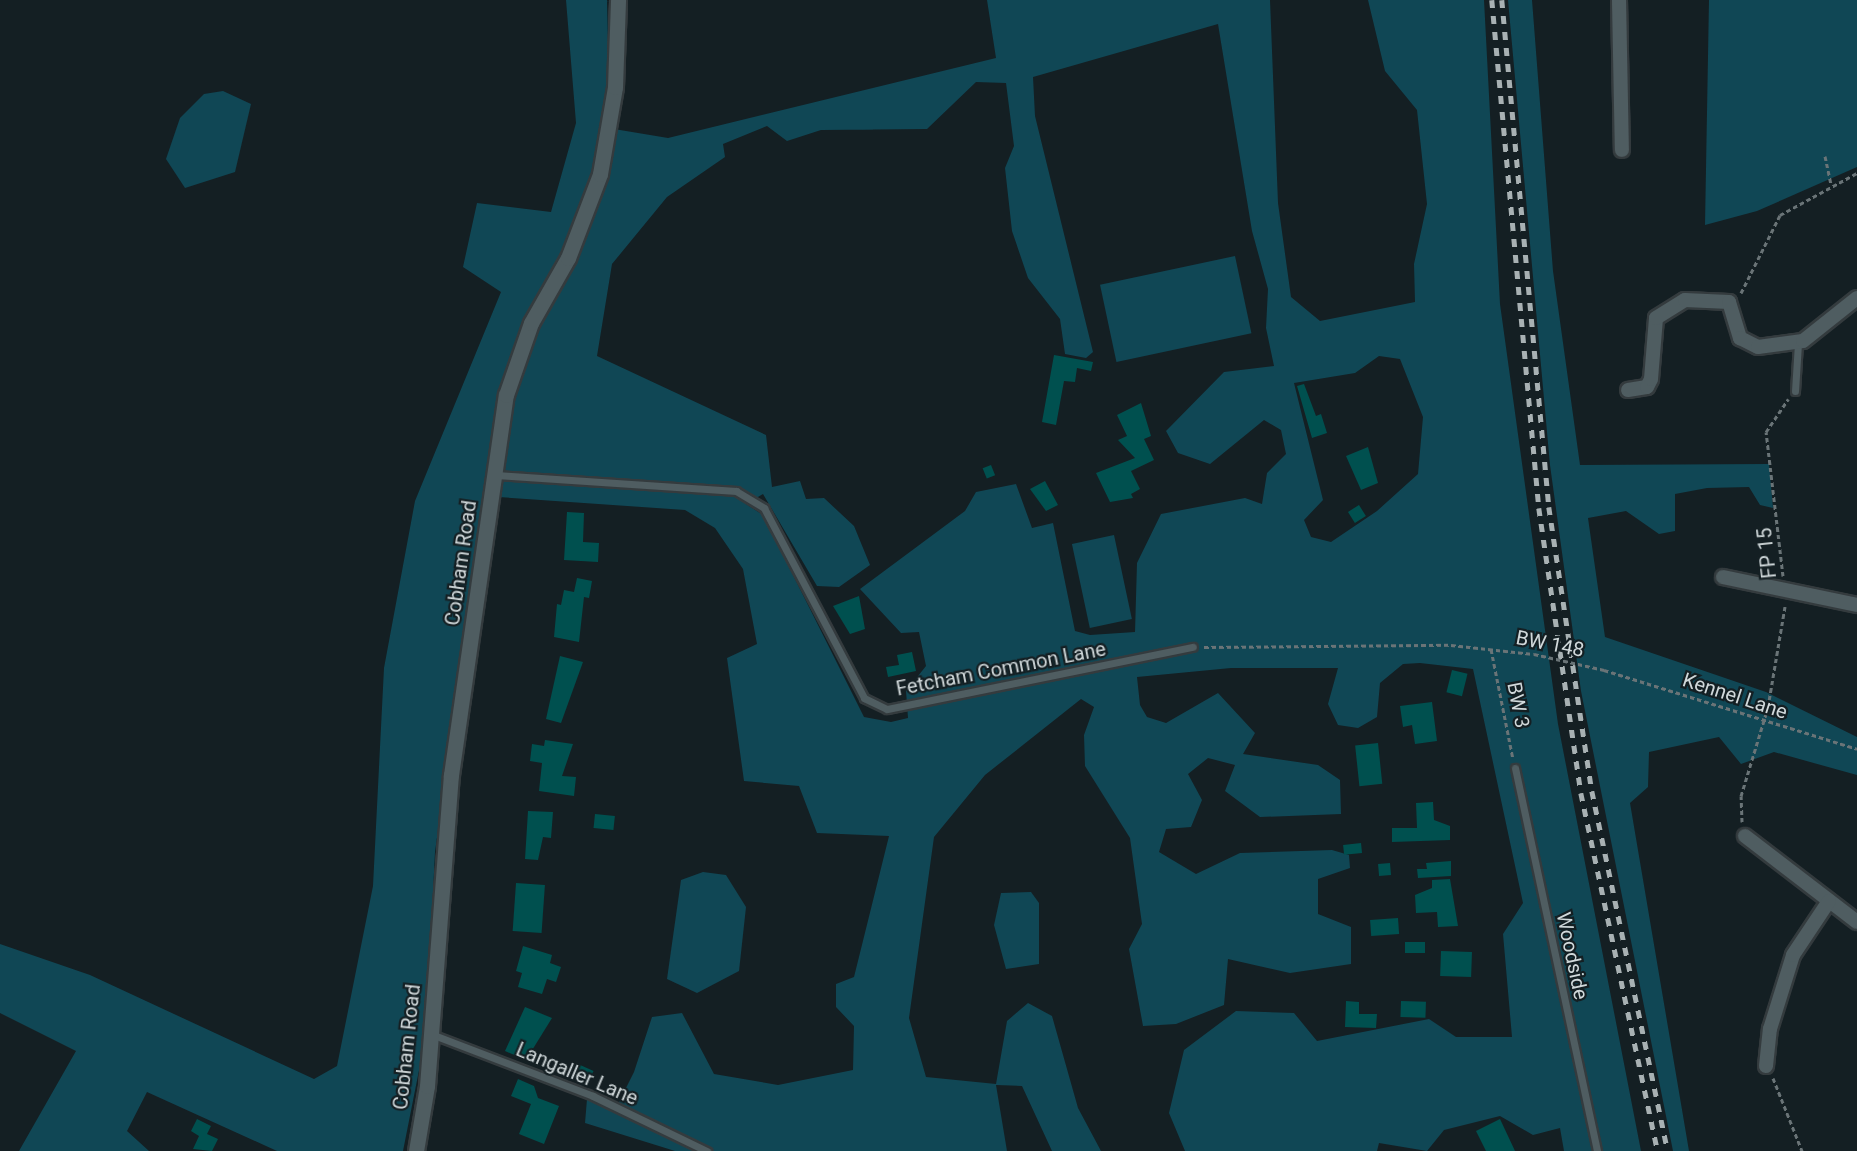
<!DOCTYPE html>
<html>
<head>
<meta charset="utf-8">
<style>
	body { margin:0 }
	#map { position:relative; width:1857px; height:1151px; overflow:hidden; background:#141f23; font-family:Roboto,sans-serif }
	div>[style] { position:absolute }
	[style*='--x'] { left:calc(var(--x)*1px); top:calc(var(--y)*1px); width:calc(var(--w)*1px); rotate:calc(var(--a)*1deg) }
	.green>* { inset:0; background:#104755; transform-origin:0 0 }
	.building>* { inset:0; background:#00504f; transform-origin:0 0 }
	.path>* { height:3px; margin-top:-1.5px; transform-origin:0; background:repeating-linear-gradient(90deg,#6a7477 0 4.5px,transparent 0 7.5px) }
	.roads { filter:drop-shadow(2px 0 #343b3e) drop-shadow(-2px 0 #343b3e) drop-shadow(0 2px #343b3e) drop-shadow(0 -2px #343b3e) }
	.service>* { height:7px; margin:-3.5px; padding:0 3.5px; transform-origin:3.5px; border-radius:3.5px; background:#4f5d61 }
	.minor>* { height:14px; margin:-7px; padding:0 7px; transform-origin:7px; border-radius:7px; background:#4f5d61 }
	.tertiary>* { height:15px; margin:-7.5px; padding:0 7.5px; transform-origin:7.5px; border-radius:7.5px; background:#4f5d61 }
	.rail>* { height:4.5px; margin-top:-2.25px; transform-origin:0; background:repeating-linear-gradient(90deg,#a8b1b3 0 8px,transparent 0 16px) }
	.path-bridge>* { height:3px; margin-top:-1.5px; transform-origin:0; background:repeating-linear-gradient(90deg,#6a7477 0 4.5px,transparent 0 7.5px) }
	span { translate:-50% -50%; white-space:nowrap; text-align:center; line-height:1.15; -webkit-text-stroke:4.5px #141f23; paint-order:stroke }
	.street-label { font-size:20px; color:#d1d9db }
</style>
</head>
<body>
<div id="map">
	<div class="green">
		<div style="clip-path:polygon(evenodd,566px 0,607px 0,609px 85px,602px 127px,668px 138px,996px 58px,987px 0,1270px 0,1278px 203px,1291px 297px,1320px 321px,1415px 302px,1414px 264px,1427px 204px,1417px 110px,1385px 71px,1368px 0,1484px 0,1500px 304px,1558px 724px,1641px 1151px,1564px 1151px,1560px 1128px,1533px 1135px,1500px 1116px,1444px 1130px,1427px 1151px,1379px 1143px,1377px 1151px,1185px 1151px,1169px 1113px,1184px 1050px,1236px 1011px,1294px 1013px,1317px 1041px,1429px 1019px,1456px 1037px,1512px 1037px,1503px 934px,1523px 903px,1473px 669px,1420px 663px,1403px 664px,1380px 683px,1377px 717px,1358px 728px,1338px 725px,1328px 704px,1338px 668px,1231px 668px,1137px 677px,1140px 705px,1147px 717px,1166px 723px,1218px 693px,1255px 733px,1243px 754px,1318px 765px,1340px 780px,1341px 814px,1260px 817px,1225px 791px,1235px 765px,1208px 758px,1188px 774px,1202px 800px,1191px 827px,1166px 829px,1159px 852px,1196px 874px,1240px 853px,1332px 850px,1349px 855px,1350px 868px,1318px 879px,1318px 914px,1351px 927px,1351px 964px,1290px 973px,1228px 959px,1224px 1005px,1176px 1024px,1143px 1026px,1129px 949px,1142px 924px,1130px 838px,1085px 766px,1084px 735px,1094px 707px,1081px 699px,985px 775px,934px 837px,909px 1018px,926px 1077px,996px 1084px,1007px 1021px,1028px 1003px,1052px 1016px,1078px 1108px,1101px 1151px,1052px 1151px,1022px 1086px,996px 1085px,1007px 1151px,675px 1151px,585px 1123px,587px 1099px,615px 1110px,634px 1072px,652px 1017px,682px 1013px,714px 1074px,778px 1085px,853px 1070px,854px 1026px,836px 1007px,836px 984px,854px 977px,889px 836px,817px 833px,799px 786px,744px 781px,727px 658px,757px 644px,743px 569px,715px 528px,685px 510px,484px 496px,435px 852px,426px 1035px,403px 1151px,277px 1151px,147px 1092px,127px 1131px,149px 1151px,19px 1151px,76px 1051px,0 1013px,0 944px,90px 975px,314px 1079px,337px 1066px,373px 886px,384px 668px,415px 501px,501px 292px,463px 267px,477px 203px,551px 212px,576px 123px,566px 0,1218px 24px,1252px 231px,1268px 289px,1266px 328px,1274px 366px,1224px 372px,1166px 431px,1178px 453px,1210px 464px,1264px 420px,1281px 430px,1286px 454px,1267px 473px,1262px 504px,1245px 498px,1161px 514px,1137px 563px,1135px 632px,1090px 635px,1075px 631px,1053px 523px,1032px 528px,1016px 484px,976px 492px,965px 511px,860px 589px,901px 633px,919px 632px,926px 666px,906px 691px,908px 718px,891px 722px,864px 717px,763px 515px,746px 504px,763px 494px,817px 586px,839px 587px,870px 565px,854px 526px,824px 498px,806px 499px,800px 481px,772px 487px,766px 435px,597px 356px,612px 264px,667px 197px,725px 157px,723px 144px,767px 126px,787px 141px,821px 130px,927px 129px,976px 82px,1006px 83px,1014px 146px,1005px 168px,1012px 231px,1028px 278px,1060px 319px,1065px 354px,1086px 358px,1093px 352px,1035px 116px,1033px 77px,1218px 24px,566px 0,1379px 356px,1400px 359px,1423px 417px,1418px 474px,1377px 511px,1331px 542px,1311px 537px,1304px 520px,1323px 500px,1294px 383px,1355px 373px,1379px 356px)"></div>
		<div style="clip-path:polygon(1508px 0,1532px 0,1553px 271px,1580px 465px,1769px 464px,1773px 508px,1760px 505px,1749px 487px,1707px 488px,1675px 494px,1675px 531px,1659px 534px,1626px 511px,1588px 518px,1605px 637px,1766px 692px,1857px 737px,1857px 775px,1774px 752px,1741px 764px,1719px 737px,1649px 752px,1648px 787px,1630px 803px,1689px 1151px,1673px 1151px,1581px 691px,1550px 465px)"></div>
		<div style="clip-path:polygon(1709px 0,1857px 0,1857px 167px,1757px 211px,1705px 225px)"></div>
		<div style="clip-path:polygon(223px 91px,251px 104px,235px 172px,185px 188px,166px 159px,180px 118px,204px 94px)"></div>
		<div style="left:1235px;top:256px;width:79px;height:138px;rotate:78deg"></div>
		<div style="left:1114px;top:535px;width:86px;height:43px;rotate:78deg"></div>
		<div style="clip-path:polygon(703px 872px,726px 875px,746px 907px,739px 971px,697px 993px,667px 979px,681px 880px)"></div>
		<div style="clip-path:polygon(1031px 892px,1039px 903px,1039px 964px,1006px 969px,994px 925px,1001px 893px)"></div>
	</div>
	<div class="building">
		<div style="clip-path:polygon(1054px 355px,1093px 362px,1091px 371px,1077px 368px,1075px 382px,1064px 381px,1056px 425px,1042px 422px)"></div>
		<div style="clip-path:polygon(1304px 384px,1316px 416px,1321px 414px,1327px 433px,1312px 438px,1297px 386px)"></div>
		<div style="clip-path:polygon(1141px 403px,1151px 436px,1144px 439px,1154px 460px,1131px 471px,1140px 489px,1131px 494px,1133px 498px,1110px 502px,1096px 473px,1135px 458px,1118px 440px,1127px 436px,1117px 415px)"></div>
		<div style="clip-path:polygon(1368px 447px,1378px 483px,1361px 490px,1346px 456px)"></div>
		<div style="left:991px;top:465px;width:11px;height:9px;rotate:68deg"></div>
		<div style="clip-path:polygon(1045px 481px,1058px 505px,1046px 511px,1030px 489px)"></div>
		<div style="left:1359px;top:505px;width:13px;height:13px;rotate:58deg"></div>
		<div style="clip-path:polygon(567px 512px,584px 513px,583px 542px,599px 543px,598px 562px,564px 560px)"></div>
		<div style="clip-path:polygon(577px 578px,592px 581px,589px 598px,584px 597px,579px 642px,554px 637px,557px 604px,561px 605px,564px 590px,574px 592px)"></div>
		<div style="clip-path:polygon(859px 596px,865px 629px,850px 634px,833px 606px)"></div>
		<div style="clip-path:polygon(912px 652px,916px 671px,888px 677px,886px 667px,899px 665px,897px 655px)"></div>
		<div style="clip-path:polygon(560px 656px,583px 662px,561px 723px,546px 719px)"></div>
		<div style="left:1452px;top:670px;width:16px;height:23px;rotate:14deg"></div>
		<div style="clip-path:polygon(1432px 702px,1437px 741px,1415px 744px,1412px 725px,1403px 727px,1400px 706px)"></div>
		<div style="clip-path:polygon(545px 740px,573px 744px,562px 776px,576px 777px,574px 796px,539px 791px,542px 763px,530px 761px,532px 744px,544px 746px)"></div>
		<div style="left:1378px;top:743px;width:41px;height:23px;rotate:84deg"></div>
		<div style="clip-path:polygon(1433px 802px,1434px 820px,1450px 826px,1450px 840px,1392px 842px,1392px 828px,1417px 828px,1416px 803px)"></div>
		<div style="clip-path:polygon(528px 811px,553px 812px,551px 838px,543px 837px,538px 860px,525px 859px)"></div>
		<div style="left:595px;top:814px;width:20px;height:14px;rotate:6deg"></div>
		<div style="left:1361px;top:843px;width:10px;height:18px;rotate:84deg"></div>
		<div style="clip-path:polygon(1451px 861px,1451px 876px,1418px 878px,1417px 869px,1427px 869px,1426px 863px)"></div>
		<div style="left:1390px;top:863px;width:12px;height:12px;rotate:85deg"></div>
		<div style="clip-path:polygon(1450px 879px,1458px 926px,1438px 927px,1437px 912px,1416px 913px,1415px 895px,1432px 888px,1432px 880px)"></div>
		<div style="left:516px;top:883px;width:29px;height:48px;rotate:4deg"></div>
		<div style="left:1398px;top:918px;width:16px;height:28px;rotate:86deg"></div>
		<div style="left:1405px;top:942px;width:20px;height:11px"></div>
		<div style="clip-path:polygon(523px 946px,552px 955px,550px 963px,561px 967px,556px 982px,547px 979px,542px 994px,518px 987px,522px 973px,516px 971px)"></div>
		<div style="left:1441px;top:951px;width:31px;height:25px;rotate:2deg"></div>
		<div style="clip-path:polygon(1346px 1001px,1359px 1002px,1359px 1014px,1377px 1014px,1376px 1028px,1345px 1027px)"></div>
		<div style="left:1401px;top:1001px;width:25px;height:16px;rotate:2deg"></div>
		<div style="clip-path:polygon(525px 1007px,552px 1018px,526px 1060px,505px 1051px)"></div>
		<div style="left:578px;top:1064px;width:17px;height:14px;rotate:24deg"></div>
		<div style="clip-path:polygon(518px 1079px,534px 1086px,538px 1098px,559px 1106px,544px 1144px,519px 1134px,531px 1104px,511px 1096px)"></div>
		<div style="clip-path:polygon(197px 1119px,211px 1126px,207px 1134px,218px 1139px,212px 1151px,193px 1149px,199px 1136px,191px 1131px)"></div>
		<div style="clip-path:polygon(1500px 1119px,1515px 1151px,1486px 1151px,1476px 1131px)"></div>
	</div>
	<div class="path">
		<div style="--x:1825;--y:156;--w:29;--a:78"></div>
		<div style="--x:1741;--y:293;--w:87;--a:-63.4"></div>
		<div style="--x:1780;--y:215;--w:88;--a:-28.6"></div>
		<div style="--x:1783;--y:576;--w:145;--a:-96.7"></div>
		<div style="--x:1766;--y:432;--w:40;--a:-56"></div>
		<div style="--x:1204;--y:647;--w:247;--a:-0.5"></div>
		<div style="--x:1451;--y:645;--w:83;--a:6.2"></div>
		<div style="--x:1491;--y:649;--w:112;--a:78.7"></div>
		<div style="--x:1604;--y:670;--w:265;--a:17.3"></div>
		<div style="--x:1742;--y:822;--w:26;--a:-92"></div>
		<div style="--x:1741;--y:796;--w:93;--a:-73.1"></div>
		<div style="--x:1768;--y:707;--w:102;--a:-80.4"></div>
		<div style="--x:1773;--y:1078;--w:79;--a:68.3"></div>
	</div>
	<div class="roads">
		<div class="service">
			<div style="--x:1795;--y:391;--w:48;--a:-86.4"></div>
			<div style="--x:496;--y:475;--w:241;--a:3.8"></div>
			<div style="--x:736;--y:491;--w:33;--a:31"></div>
			<div style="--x:764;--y:508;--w:215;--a:62.2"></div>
			<div style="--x:864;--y:698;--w:25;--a:26"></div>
			<div style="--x:887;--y:709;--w:312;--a:-11.5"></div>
			<div style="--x:1515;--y:768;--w:392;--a:77.9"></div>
			<div style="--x:431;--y:1034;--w:173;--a:20.9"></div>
			<div style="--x:593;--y:1096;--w:127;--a:25.8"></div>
		</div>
		<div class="minor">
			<div style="--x:1619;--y:0;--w:150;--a:88.9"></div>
			<div style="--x:1628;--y:390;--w:19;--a:-9"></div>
			<div style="--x:1647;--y:387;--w:9;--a:-63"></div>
			<div style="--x:1651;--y:379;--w:61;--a:-85.3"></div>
			<div style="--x:1656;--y:318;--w:34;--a:-32"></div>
			<div style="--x:1685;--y:300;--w:44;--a:2.6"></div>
			<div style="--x:1729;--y:302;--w:38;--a:73"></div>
			<div style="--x:1740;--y:338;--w:20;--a:27"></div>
			<div style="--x:1758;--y:347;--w:45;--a:-7.6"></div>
			<div style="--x:1803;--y:341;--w:69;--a:-38.5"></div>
			<div style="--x:1723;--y:577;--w:137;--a:11.8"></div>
			<div style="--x:1745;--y:836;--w:141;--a:37.5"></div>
			<div style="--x:1766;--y:1066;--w:37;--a:-84"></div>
			<div style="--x:1770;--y:1029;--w:77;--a:-72.7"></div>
			<div style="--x:1793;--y:955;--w:65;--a:-56.3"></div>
		</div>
		<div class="tertiary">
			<div style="--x:416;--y:1151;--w:66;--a:-80.4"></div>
			<div style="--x:427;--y:1086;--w:312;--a:-85.6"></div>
			<div style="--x:451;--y:775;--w:384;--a:-81.8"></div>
			<div style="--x:506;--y:395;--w:76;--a:-70.9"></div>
			<div style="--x:531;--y:323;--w:75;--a:-60.4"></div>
			<div style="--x:568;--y:258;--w:90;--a:-69.1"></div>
			<div style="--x:600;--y:174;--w:88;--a:-80.2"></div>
			<div style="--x:615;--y:87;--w:87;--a:-88"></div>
		</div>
	</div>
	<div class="rail">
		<div style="--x:1492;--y:0;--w:510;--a:84.71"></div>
		<div style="--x:1539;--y:508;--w:288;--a:81.6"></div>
		<div style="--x:1581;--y:793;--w:366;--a:77.9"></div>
		<div style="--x:1502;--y:0;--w:509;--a:84.7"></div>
		<div style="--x:1549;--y:507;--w:287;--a:81.4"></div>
		<div style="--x:1592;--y:791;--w:368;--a:78.1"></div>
	</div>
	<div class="path-bridge">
		<div style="--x:1534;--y:654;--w:72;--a:12.9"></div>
	</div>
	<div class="street-label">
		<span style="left:1767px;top:553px;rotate:-96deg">FP 15</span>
		<span style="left:461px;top:563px;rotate:-82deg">Cobham Road</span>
		<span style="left:1550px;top:644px;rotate:11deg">BW 148</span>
		<span style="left:1001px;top:669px;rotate:-11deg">Fetcham Common Lane</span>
		<span style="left:1735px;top:696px;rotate:18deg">Kennel Lane</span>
		<span style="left:1518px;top:705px;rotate:79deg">BW 3</span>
		<span style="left:1572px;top:956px;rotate:78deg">Woodside</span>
		<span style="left:407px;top:1047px;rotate:-84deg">Cobham Road</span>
		<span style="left:577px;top:1074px;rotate:23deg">Langaller Lane</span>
	</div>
</div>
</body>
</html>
